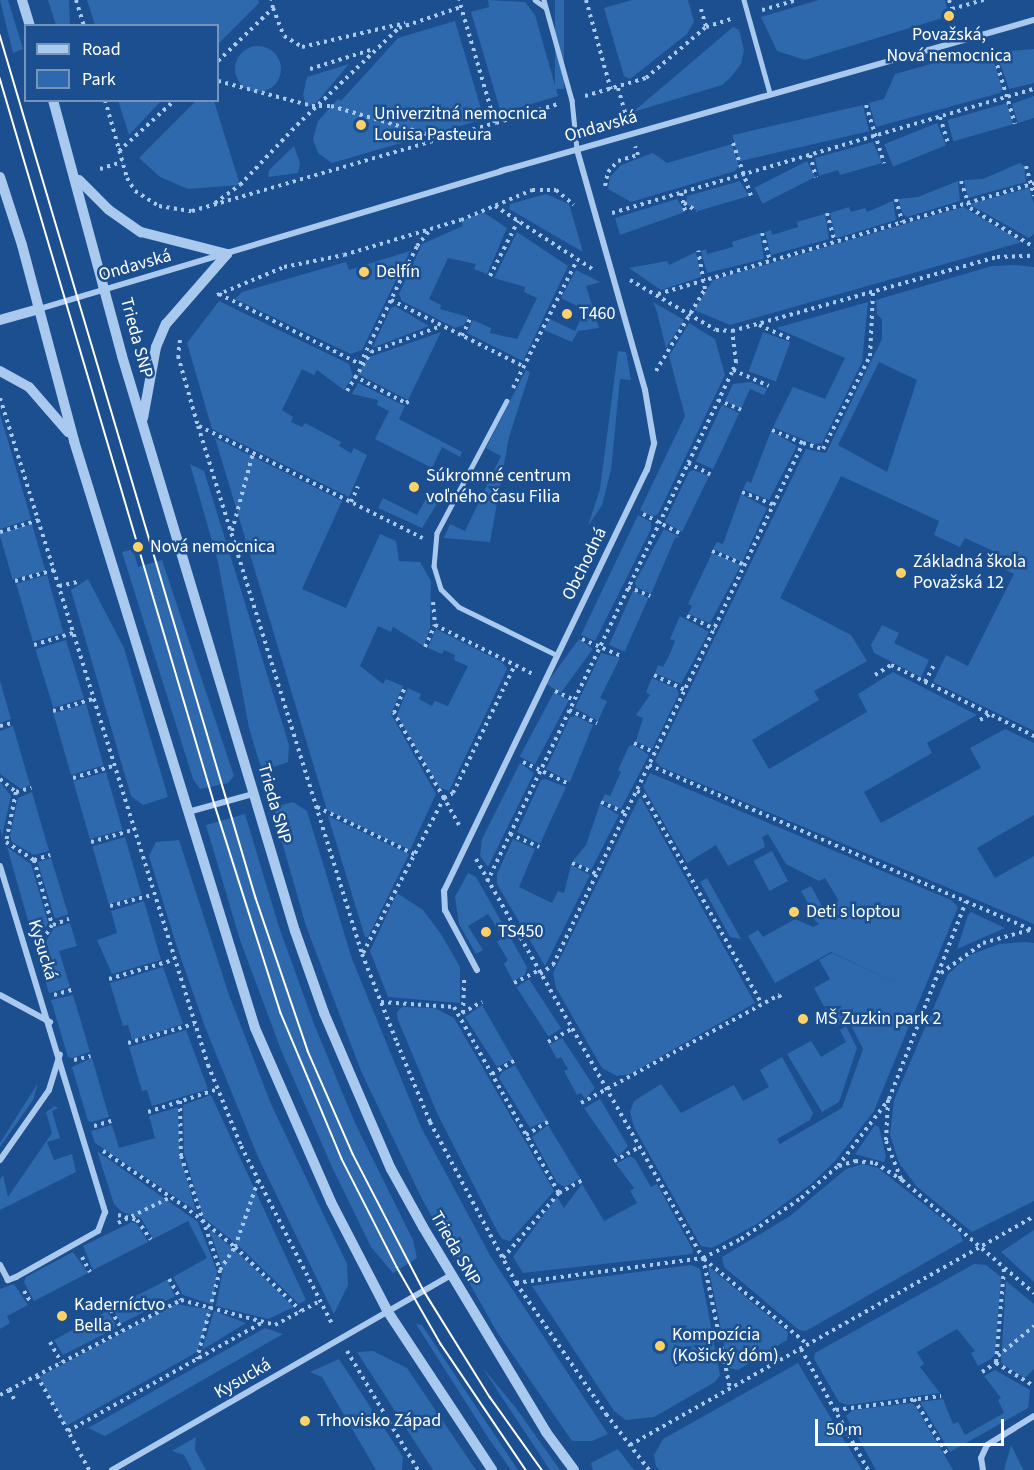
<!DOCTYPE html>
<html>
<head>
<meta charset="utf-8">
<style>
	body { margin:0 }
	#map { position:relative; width:1034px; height:1470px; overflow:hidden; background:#1b4f8f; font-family:"Source Sans 3",sans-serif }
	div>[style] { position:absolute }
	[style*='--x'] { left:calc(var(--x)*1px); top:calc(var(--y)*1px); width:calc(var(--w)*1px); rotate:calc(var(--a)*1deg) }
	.green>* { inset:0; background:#2e69ad; transform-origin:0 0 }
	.round { border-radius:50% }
	.path>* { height:4px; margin-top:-2px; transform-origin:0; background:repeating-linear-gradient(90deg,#a9c9ee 0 3px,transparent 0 7.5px) }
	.service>* { height:4.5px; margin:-2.25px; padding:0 2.25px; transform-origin:2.25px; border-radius:2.25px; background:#a9c9ee }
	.minor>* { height:6px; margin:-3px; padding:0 3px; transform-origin:3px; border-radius:3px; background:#a9c9ee }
	.tertiary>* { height:10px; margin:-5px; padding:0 5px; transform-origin:5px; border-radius:5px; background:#a9c9ee }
	.tram>* { height:1.5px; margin:-0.75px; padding:0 0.75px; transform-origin:0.75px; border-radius:0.75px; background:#fff }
	.dots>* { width:16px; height:16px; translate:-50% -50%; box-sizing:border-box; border:3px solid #1b4f8f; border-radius:50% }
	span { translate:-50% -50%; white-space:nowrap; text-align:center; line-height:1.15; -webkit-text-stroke:5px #1b4f8f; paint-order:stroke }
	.poi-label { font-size:18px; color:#fff }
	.left { translate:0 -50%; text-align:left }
	.street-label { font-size:18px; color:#fff }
	.legend { position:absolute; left:24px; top:24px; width:195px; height:78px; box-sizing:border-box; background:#1b4f8f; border:2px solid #7695bc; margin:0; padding:8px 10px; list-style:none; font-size:18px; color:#fff }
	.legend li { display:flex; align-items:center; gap:12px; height:30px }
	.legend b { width:30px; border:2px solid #7695bc }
	.scale { position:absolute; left:815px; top:1419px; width:189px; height:27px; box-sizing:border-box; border:3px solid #fff; border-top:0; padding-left:8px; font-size:18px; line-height:21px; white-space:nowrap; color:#fff; -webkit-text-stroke:4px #1b4f8f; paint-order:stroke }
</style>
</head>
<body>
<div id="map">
	<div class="green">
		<div style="clip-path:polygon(0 0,8px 0,23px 49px,13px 53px)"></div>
		<div style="clip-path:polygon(48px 0,69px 0,70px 25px,56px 25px)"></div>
		<div style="clip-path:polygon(87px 0,258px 0,259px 3px,218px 44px,218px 26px,95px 25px)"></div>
		<div style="clip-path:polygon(488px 0,525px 2px,535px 15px,558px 96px,501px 113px,471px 12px,489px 7px)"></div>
		<div style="left:555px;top:0;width:9px;height:89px"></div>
		<div style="clip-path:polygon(632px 0,688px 0,694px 22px,687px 34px,630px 79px,624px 76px,604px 8px)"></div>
		<div style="clip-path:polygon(819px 0,945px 0,949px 16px,805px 60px,777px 51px,761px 17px)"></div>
		<div style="clip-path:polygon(455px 21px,484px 119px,332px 163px,318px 153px,313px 139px,318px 121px,338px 99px,341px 101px,398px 38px)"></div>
		<div style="clip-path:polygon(733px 27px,739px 30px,744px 50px,741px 64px,730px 78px,722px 85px,633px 112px)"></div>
		<div class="round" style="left:235px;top:46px;width:46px;height:46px"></div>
		<div style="clip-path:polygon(1034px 49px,1034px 83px,1009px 89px,996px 52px)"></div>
		<div style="clip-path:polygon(991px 51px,1002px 89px,1000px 93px,876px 127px,869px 103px,884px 99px,895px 74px,967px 54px)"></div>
		<div style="clip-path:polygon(349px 64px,317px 102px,307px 107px,303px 95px,307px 77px)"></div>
		<div style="clip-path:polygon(1034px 96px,1034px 118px,1018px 123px,1012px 104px)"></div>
		<div style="clip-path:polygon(118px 100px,161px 100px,161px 101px,129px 135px)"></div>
		<div style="clip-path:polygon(197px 100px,214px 101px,240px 185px,188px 189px,160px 177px,139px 158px)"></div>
		<div style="left:1007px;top:103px;width:22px;height:62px;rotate:74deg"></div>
		<div style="left:863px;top:105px;width:27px;height:134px;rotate:77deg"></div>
		<div style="left:937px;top:123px;width:24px;height:57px;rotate:68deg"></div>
		<div style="clip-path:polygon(873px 142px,882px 163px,840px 175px,838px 170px,819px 176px,815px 158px)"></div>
		<div style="clip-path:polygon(732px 144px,739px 166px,735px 171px,631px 202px,608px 189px,610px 177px,621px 165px,653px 153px,667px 163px)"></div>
		<div style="clip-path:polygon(294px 146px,300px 163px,298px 173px,268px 177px,269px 170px)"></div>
		<div style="left:807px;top:161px;width:18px;height:59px;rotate:63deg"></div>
		<div style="clip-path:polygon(1020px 163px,1024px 166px,1026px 182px,968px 198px,964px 180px,983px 179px)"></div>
		<div style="clip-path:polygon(740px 181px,749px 196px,698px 211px,686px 204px,687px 196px)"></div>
		<div style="clip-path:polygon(958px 181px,960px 201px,907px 217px,903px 214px,898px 199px,918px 197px)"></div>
		<div style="clip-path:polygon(1029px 188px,1034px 204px,1034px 234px,1029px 238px,969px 204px)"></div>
		<div style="clip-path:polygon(546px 194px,569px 204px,583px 252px,509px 209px,510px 204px)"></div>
		<div style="clip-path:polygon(677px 199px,685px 212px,620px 235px,615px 218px)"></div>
		<div style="clip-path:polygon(893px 201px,896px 220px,837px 238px,835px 235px,830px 213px,849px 207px,851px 212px,865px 208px,867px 212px)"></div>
		<div style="clip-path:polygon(963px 207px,1022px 242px,730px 325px,694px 310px,713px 280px)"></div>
		<div style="clip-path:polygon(483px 212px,507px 228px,487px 274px,474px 269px,476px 264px,448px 258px,429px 299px,441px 305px,440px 309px,468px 317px,464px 325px,455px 328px,402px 301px,399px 294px,422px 244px,463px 226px,461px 221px)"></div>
		<div style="clip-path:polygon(825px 214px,829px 239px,771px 255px,765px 232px,771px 230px,772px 235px,798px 227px,797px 222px)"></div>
		<div style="clip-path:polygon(517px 232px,568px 266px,523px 361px,467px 333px,473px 320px,491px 328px,490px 333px,517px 339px,537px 298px,524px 292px,525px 287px,494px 278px)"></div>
		<div style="clip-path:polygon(760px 233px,764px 259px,707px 273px,701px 251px,706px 249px,707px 254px,733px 247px,732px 242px)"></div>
		<div style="clip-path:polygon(410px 251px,362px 350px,351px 354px,235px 299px,242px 292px,346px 262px,349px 270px)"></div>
		<div style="clip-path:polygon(696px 252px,701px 277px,661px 290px,629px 268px,667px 261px,669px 265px)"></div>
		<div style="clip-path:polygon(evenodd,1015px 265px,1034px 267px,1034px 731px,933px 682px,946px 655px,968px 666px,1014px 574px,989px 562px,993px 551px,965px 538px,960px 547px,934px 535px,939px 521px,841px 476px,780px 598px,851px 635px,867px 661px,814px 691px,819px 700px,752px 740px,769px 769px,867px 712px,858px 694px,893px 672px,977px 715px,927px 743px,932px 753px,864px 792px,881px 823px,981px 768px,970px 748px,1005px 729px,1034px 743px,1034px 815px,977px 848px,995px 878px,1034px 856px,1034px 924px,661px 767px,655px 761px,806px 449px,826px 453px,882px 339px,882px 319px,877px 314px,876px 300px,992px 266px,1015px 265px,879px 362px,917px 380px,887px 472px,838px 445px,879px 362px)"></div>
		<div style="clip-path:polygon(576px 270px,600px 282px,586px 286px,599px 328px,578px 331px,572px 342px,544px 330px,550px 319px,575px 331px,585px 310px,561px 298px)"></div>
		<div style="clip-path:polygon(219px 301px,349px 364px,353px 376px,344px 390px,317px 370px,314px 375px,302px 369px,282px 410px,293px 417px,291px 422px,302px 427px,305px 423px,341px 442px,339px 446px,351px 453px,354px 448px,367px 455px,349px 497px,212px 429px,187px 343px)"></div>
		<div style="clip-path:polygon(653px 302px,684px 320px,666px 348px,656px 309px)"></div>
		<div style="clip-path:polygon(868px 302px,862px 362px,822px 443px,814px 444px,773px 427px,793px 387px,825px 399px,845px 358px,776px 328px)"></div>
		<div style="clip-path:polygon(395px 306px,429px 326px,372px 348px,391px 308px)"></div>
		<div style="clip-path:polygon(689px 323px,715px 339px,725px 375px,658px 514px,653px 517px,640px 510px,685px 416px,669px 356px)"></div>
		<div style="clip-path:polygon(441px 332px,408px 400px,358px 374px,367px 358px)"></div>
		<div style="left:763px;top:332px;width:29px;height:42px;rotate:20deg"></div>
		<div style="clip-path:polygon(618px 351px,626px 352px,631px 380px,620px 379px,611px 470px,602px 505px,588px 526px,600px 489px)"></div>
		<div style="clip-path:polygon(526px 370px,530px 372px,509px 437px,490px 542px,444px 538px,450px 524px,465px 531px,501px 456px,486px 448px)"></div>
		<div style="clip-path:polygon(751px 382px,767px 389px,764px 395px,750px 389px,741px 409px,725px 401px,733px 384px)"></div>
		<div style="clip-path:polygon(358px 383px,405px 406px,399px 419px,462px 452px,460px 457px,442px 447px,432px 468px,375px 439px,389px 411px,377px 405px,378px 400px,352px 394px)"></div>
		<div style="left:722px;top:405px;width:19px;height:62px;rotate:25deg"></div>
		<div style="clip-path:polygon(0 414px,31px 519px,0 529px)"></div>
		<div style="clip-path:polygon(771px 431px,797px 446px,769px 500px,743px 489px,747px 481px,751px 483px)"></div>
		<div style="clip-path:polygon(215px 438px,342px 501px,302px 589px,346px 608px,380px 534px,396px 541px,399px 561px,420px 562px,431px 581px,430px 628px,424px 646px,393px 627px,391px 632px,378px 626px,360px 666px,383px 684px,386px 679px,403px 686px,391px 714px,436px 794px,410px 850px,327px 810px)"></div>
		<div style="clip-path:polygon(190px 464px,204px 471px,289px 745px,288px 762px,262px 771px,249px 728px,218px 562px)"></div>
		<div style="clip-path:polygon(693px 470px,709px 476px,682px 532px,665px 522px,689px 472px)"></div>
		<div style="clip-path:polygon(429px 493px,440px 499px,422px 528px,378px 508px,383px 498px,417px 515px)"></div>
		<div style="clip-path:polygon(741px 494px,767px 508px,742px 562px,713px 549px,717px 542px,723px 544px)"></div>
		<div style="clip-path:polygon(638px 515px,651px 522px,651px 529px,595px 641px,581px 635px)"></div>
		<div style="left:32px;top:524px;width:48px;height:34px;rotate:74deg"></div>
		<div style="clip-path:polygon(664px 529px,680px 537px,675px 538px,651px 594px,636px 587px,635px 582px)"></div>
		<div style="clip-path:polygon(133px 549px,138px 567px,162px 560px,234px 776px,228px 783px,200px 789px,193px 779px,122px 552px)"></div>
		<div style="clip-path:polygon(712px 553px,741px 565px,710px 623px,688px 614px,692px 606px,688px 604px)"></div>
		<div style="left:47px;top:575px;width:60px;height:32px;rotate:74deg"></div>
		<div style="clip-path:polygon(88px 579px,124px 648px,168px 797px,143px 805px,131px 796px,71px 590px)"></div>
		<div style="left:633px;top:591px;width:17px;height:59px;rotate:24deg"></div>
		<div style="clip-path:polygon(680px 616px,709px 632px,681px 684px,655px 673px,658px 665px,663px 667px,670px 654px,675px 641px,670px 639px)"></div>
		<div style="clip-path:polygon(882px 625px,899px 633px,894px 643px,929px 660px,921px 677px,874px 653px,871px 645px)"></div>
		<div style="clip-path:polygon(436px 629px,502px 662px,507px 669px,449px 791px,439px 787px,397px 715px,408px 688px,421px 694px,419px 699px,432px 706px,435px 701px,448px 706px,468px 666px,454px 660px,455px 655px,444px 650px,442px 654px,428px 648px)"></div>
		<div style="left:579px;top:639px;width:17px;height:55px;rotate:36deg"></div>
		<div style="left:66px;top:640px;width:61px;height:32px;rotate:73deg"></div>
		<div style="clip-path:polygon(601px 653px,620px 658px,600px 698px,607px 701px,598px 721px,575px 708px)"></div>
		<div style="clip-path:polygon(652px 678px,677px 689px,679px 694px,652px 749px,636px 741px,643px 718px,636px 715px,650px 695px,646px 692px)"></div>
		<div style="clip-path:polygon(0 681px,11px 719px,0 723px)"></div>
		<div style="left:554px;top:692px;width:17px;height:73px;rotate:28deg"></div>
		<div style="left:86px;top:704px;width:64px;height:34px;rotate:74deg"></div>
		<div style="clip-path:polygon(576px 716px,593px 725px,570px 782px,546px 769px,570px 717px)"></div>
		<div style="clip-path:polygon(13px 726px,30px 785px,21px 789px,0 774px,0 731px)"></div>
		<div style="clip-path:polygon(634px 745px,649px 755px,621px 809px,602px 800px,605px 794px,610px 796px,621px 772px,618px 770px,629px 746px)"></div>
		<div style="clip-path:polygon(520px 763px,534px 773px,488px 867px,480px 856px,482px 839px)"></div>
		<div style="left:106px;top:772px;width:60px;height:34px;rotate:74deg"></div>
		<div style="clip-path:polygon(650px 773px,951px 900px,958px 907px,874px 1111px,835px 1161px,811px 1184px,757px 1224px,712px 1248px,701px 1246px,634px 1127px,630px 1112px,634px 1101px,661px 1084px,681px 1113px,734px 1085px,743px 1101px,769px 1087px,760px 1070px,782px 1057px,813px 1113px,810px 1120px,777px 1139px,780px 1144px,842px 1108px,863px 1049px,848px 1019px,835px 1027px,814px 988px,830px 979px,819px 960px,832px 953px,914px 991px,831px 952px,775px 983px,748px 936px,758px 930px,763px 937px,795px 919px,813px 927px,819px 924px,808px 913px,812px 910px,801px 891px,811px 886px,824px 910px,839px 901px,825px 878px,819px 881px,786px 864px,768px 834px,762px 837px,765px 847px,728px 866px,716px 845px,687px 863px,643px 787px)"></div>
		<div style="clip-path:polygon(545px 779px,566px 787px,540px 844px,517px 832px,541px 780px)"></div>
		<div style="clip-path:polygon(0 782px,11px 796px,2px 836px,0 828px)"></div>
		<div style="clip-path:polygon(32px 792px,49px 851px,34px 855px,12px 842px,10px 836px,18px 798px)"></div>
		<div style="clip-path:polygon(640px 796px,755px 1003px,630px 1074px,617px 1076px,602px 1068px,556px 988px,553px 973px)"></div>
		<div style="clip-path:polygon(293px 802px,307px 811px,352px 959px,421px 1127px,491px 1257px,608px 1434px,592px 1441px,572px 1441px,497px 1332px,422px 1199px,361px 1071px,306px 926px,274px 814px,278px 806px)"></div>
		<div style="clip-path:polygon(600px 804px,619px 815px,591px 870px,573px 861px,586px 845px)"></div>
		<div style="clip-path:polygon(245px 814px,279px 927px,314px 1024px,355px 1123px,413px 1240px,417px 1258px,393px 1273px,371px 1247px,332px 1167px,281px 1050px,240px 940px,206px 825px)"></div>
		<div style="clip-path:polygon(328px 816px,409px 854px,368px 937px,365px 937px)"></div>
		<div style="left:125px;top:837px;width:60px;height:34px;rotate:74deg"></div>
		<div style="clip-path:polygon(513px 839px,535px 849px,519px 887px,552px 903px,558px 891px,564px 893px,571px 865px,590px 875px,545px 966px,497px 884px,497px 874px)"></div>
		<div style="clip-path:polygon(179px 840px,229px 995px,271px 1104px,347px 1264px,348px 1285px,334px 1314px,258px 1157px,205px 1027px,176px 944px,149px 856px,156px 842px)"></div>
		<div style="clip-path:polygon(7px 847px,31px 864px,48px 923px,35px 945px)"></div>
		<div style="left:772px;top:851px;width:34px;height:21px;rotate:62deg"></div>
		<div style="left:51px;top:858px;width:59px;height:14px;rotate:73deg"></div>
		<div style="clip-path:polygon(468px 873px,476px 877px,527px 967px,525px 975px,513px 981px,504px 964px,508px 960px,497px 942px,503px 937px,488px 914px,468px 926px,483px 950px,476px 954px,459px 924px,455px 897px)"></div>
		<div style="clip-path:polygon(707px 878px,741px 939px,730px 937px,700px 882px)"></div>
		<div style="clip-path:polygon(397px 893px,423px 910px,441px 934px,460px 967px,460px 1003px,388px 997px,370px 951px)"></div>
		<div style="clip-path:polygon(144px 901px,161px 960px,112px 974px,97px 940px,117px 933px,111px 911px)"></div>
		<div style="clip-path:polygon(971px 912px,1005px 928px,957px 949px,968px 915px)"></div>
		<div style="clip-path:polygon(70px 923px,77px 946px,59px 951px,70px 987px,49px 993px,38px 955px,54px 928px)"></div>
		<div style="clip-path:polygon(1024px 942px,1034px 943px,1034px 1201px,972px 1232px,917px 1187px,899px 1163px,890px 1135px,894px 1100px,948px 974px,970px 955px,999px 944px)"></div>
		<div style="clip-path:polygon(163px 967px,183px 1024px,132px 1040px,128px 1025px,123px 1026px,110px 983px)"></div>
		<div style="left:529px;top:979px;width:59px;height:15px;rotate:57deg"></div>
		<div style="clip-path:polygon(73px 995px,90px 1052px,72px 1058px,68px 1057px,51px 1000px)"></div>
		<div style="clip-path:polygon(482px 1005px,513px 1059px,497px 1067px,465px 1017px)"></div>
		<div style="clip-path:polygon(402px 1007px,435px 1008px,454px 1018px,554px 1191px,510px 1241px,502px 1239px,497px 1231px,437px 1113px,398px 1020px,397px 1012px)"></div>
		<div style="clip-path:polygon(846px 1026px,857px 1048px,839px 1102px,822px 1112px,787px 1054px,811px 1041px,821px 1057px,846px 1042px,840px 1030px)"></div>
		<div style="clip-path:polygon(186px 1030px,208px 1089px,152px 1106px,147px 1090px,142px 1091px,129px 1047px)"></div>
		<div style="clip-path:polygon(562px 1038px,595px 1088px,585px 1099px,581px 1093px,577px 1095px,564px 1071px,568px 1069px,561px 1057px,557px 1059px,549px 1045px)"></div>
		<div style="clip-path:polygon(92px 1058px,109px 1117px,92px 1122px,88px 1121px,72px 1067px)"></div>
		<div style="clip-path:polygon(515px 1065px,547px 1120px,530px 1128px,499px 1078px,502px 1072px)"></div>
		<div style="clip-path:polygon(38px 1083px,33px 1100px,0 1147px,0 1143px)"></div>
		<div style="clip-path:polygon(211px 1095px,306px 1300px,299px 1304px,239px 1246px,203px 1217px,184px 1153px,183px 1105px)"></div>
		<div style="clip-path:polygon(600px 1099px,628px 1146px,618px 1157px,584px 1108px)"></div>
		<div style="clip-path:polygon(55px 1106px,58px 1108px,52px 1111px,60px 1138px,47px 1142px,54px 1160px,72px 1154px,76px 1172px,0 1210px,0 1179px,3px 1175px,8px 1197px,52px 1133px,46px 1112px)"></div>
		<div style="clip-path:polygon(178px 1107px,180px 1156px,196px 1211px,95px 1143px,91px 1131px,112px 1125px,119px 1148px,155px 1138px,149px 1116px)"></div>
		<div style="clip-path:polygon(548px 1125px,580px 1178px,565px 1187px,557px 1183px,532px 1137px)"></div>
		<div style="clip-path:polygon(875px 1125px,879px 1127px,886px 1157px,884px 1162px,855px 1154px)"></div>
		<div style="clip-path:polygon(97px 1151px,198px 1222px,217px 1271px,213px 1305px,183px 1295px,173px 1277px,207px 1258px,188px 1221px,153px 1239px,141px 1218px,122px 1212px,114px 1204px)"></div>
		<div style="clip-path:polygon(630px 1156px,635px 1159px,651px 1187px,657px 1184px,693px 1250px,692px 1254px,523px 1273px,513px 1257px,557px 1197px,564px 1208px,582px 1184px,604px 1221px,637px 1203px,630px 1191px,634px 1188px,616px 1164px)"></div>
		<div style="clip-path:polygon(863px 1164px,878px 1168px,959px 1232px,963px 1241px,806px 1331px,799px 1330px,724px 1267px,722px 1257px,790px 1216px,846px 1169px)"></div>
		<div style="clip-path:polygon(132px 1222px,137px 1224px,148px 1242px,93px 1270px,83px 1246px)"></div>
		<div style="clip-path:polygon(209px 1229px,236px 1251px,294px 1307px,268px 1319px,216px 1306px,223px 1269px)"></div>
		<div style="clip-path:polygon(1034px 1230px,1034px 1282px,1001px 1252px)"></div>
		<div style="clip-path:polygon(73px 1252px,88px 1273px,34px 1301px,24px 1282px,26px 1277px)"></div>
		<div style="clip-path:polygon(974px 1264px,986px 1265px,1001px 1277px,995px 1354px,991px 1359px,978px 1366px,971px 1353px,975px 1351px,957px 1329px,917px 1352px,924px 1364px,920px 1367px,940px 1393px,847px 1405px,839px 1402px,814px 1359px,815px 1353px)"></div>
		<div style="clip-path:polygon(691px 1265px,700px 1269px,720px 1375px,715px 1382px,654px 1417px,626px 1420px,614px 1411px,532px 1286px)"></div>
		<div style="clip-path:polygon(708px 1266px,788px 1332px,787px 1340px,738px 1370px,729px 1368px)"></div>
		<div style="left:167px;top:1280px;width:18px;height:61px;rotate:63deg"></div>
		<div style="clip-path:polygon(1006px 1281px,1034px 1304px,1034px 1369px,1025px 1378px,1001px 1363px)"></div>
		<div style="clip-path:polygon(14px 1284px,28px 1305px,7px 1316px,10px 1323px,0 1329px,0 1289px)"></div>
		<div style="clip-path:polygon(176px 1304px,211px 1310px,197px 1352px,66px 1426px,39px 1377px)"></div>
		<div style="clip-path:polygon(107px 1311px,115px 1323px,114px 1329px,63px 1355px,54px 1340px)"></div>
		<div style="clip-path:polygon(214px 1311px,246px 1323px,202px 1350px)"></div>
		<div style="clip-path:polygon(416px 1324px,422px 1325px,518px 1470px,511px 1470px,489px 1439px)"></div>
		<div style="clip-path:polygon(265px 1328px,283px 1334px,105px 1436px,88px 1428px)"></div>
		<div style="clip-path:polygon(373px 1351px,407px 1368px,476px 1470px,433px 1470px,357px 1352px)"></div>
		<div style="clip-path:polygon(339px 1359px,403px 1457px,402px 1470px,376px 1470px,322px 1377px,310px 1372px)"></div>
		<div style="clip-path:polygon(798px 1363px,862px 1470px,660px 1470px,656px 1466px,654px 1455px,663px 1439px)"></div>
		<div style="clip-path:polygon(482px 1367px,516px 1408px,560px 1470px,550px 1470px)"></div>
		<div style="clip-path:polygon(995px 1370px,1030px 1390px,1028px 1408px,950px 1452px,920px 1402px,943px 1399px,953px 1424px,958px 1422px,965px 1435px,1004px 1413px,998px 1400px,1001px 1398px,984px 1376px)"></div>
		<div style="clip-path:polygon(912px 1403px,916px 1407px,953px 1470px,876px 1470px,846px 1416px,853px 1410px)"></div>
		<div style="clip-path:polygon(196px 1437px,195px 1450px,206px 1470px,192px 1470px,184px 1455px,172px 1451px)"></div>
		<div style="clip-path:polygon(1011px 1445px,1022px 1467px,1024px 1470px,1004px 1470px)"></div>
		<div style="clip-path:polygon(618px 1449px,634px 1470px,593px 1470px,591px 1463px)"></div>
	</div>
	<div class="path">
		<div style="--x:76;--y:0;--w:27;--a:73"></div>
		<div style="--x:586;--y:0;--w:93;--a:74.5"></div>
		<div style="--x:949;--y:0;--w:9;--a:72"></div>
		<div style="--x:952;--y:9;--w:33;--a:-16"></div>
		<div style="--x:273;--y:8;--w:30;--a:69"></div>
		<div style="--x:284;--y:36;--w:21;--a:31"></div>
		<div style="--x:302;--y:47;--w:106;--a:-13.1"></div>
		<div style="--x:701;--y:9;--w:19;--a:74"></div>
		<div style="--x:762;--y:10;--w:37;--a:-16"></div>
		<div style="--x:993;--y:51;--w:76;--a:73.2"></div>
		<div style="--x:218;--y:61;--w:76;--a:-43.9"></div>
		<div style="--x:273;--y:8;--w:8;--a:-104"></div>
		<div style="--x:310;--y:69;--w:67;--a:-17.4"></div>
		<div style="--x:218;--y:81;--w:97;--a:14.9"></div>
		<div style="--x:312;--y:106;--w:19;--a:0"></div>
		<div style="--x:331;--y:106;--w:114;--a:16.4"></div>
		<div style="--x:618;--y:88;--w:32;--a:74"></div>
		<div style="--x:585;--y:96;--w:64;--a:-16.4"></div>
		<div style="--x:646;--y:78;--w:79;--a:-40.4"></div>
		<div style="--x:706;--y:27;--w:29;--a:-18"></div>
		<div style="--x:105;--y:100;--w:81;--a:74.2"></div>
		<div style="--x:127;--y:178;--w:15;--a:58"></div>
		<div style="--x:135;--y:191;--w:28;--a:32"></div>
		<div style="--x:159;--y:206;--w:33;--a:9"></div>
		<div style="--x:192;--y:211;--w:316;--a:-16.2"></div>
		<div style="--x:495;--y:123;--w:128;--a:-106.3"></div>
		<div style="--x:866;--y:105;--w:61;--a:72.8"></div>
		<div style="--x:940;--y:117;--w:28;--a:73"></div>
		<div style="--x:496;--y:123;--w:65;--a:-17"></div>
		<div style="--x:733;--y:143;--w:56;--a:71.2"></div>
		<div style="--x:119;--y:151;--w:76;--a:-42.3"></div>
		<div style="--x:810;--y:155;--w:23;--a:75"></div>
		<div style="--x:1026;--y:166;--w:31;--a:75"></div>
		<div style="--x:100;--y:169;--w:23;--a:-18"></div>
		<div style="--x:961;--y:181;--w:28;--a:72"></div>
		<div style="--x:970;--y:208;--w:75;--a:31.4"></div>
		<div style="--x:605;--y:186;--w:14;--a:-78"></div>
		<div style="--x:608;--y:172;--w:15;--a:-48"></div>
		<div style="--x:618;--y:161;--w:21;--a:-17"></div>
		<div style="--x:638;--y:155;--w:9;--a:-108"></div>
		<div style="--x:681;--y:193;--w:22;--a:77"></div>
		<div style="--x:896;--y:199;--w:24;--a:75"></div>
		<div style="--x:215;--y:203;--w:31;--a:-36"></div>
		<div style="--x:240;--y:185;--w:83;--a:-46.5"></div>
		<div style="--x:297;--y:125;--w:141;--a:-43.6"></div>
		<div style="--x:399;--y:28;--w:65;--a:-18.7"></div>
		<div style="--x:684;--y:203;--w:15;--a:32"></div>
		<div style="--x:495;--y:206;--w:118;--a:32.9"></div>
		<div style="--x:612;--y:213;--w:440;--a:-16.4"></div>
		<div style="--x:827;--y:213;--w:30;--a:75"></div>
		<div style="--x:762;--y:233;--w:29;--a:74"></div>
		<div style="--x:490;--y:276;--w:62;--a:-63"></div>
		<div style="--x:630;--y:280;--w:99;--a:30.2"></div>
		<div style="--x:716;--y:330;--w:16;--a:4"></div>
		<div style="--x:732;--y:331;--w:275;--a:-15.6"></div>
		<div style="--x:997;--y:257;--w:37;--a:-2"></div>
		<div style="--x:219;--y:294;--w:157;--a:26.4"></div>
		<div style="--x:360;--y:364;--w:131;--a:-64.2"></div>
		<div style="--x:417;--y:246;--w:19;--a:-51"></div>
		<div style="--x:658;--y:294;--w:392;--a:-16.4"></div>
		<div style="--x:217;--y:295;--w:73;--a:-22.7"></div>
		<div style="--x:284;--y:267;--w:61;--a:-11.3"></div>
		<div style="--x:344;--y:255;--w:122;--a:-16.7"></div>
		<div style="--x:461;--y:220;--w:77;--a:-22.9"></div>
		<div style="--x:532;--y:190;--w:24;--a:0"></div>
		<div style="--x:556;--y:190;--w:23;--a:40"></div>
		<div style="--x:391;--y:300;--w:150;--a:26.6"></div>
		<div style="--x:759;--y:325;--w:35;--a:24"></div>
		<div style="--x:462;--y:336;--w:19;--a:-65"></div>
		<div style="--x:180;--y:340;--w:16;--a:97"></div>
		<div style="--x:178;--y:356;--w:73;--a:74.1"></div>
		<div style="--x:198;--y:426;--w:553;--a:72.74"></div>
		<div style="--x:362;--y:954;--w:96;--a:68.5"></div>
		<div style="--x:397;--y:1043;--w:86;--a:67.3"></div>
		<div style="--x:430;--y:1122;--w:183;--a:61.9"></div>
		<div style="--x:516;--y:1283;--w:159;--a:55.5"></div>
		<div style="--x:606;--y:1414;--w:71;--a:52.5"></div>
		<div style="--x:733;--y:370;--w:39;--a:24"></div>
		<div style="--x:656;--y:371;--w:96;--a:-59.1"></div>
		<div style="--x:705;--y:289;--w:39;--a:-100"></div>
		<div style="--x:354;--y:376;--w:59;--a:27.4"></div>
		<div style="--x:406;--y:403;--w:7;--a:-34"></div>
		<div style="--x:513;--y:388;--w:143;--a:-63.4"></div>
		<div style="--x:347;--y:391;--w:46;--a:-58.4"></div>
		<div style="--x:371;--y:352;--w:75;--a:-20.4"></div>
		<div style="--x:0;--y:398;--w:699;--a:72.68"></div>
		<div style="--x:208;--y:1065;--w:87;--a:67.8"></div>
		<div style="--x:241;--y:1146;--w:202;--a:62.9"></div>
		<div style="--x:718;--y:400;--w:25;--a:23"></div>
		<div style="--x:199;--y:426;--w:250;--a:26.6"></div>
		<div style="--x:772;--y:430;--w:34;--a:23"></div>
		<div style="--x:688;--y:463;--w:25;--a:27"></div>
		<div style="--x:742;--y:492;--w:35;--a:22"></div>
		<div style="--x:351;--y:502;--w:17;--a:-66"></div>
		<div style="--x:643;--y:514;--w:43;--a:27.8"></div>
		<div style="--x:232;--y:531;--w:81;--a:-74.9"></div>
		<div style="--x:0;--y:532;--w:41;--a:-17.1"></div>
		<div style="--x:712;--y:551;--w:36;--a:23"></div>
		<div style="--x:15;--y:581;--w:41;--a:-15.8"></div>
		<div style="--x:59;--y:586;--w:19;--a:-12"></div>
		<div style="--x:628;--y:587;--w:24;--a:22"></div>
		<div style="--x:433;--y:602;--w:23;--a:85"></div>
		<div style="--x:435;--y:625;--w:110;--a:26.6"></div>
		<div style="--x:687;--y:616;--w:31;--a:25"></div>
		<div style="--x:582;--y:639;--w:43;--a:23.6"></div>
		<div style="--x:34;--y:645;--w:41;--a:-17.1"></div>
		<div style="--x:425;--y:647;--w:24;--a:-66"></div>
		<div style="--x:654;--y:675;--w:34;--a:26"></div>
		<div style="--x:875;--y:675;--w:19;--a:-32"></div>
		<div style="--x:891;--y:665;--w:160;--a:26.4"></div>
		<div style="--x:925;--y:682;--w:21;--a:-62"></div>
		<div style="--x:555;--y:691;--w:21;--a:25"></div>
		<div style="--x:569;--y:710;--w:31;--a:25"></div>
		<div style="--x:53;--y:711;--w:42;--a:-16.7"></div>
		<div style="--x:980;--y:720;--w:12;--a:-31"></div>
		<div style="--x:0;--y:726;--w:12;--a:-14"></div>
		<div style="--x:634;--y:743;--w:23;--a:25"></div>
		<div style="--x:523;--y:762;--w:51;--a:25.6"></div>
		<div style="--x:649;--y:765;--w:419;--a:23.3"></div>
		<div style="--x:73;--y:778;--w:42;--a:-16.7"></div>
		<div style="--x:0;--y:779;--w:21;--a:39"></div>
		<div style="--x:16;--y:792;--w:51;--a:101.3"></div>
		<div style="--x:6;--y:842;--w:33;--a:33"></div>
		<div style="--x:34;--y:860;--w:67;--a:74.5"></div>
		<div style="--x:52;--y:925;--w:25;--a:122"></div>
		<div style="--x:637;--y:791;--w:8;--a:30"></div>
		<div style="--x:644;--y:795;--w:240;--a:60.6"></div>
		<div style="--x:16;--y:792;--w:16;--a:-15"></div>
		<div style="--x:601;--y:802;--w:27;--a:24"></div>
		<div style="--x:317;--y:807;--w:110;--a:25.9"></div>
		<div style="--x:459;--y:825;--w:31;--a:-119"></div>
		<div style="--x:444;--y:798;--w:10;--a:-29"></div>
		<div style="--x:453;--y:793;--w:142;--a:-64.2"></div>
		<div style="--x:510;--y:834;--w:32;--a:24"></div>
		<div style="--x:91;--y:842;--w:44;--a:-15.9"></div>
		<div style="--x:476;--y:859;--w:459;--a:60.4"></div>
		<div style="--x:703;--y:1258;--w:133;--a:78.3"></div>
		<div style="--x:34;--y:860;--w:17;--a:-17"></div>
		<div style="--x:572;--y:863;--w:27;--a:24"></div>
		<div style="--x:487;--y:882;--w:568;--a:-64.34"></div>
		<div style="--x:733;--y:370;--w:9;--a:-69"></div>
		<div style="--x:736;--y:362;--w:31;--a:-97"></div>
		<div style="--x:110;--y:906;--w:43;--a:-14.7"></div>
		<div style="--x:53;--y:925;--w:17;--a:-21"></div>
		<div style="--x:363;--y:953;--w:175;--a:-62.4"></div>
		<div style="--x:444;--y:798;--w:99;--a:-120.5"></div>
		<div style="--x:394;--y:713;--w:28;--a:-67"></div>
		<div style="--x:941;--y:973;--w:52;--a:-35.5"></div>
		<div style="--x:983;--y:943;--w:49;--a:-15.5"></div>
		<div style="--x:540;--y:974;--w:16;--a:-35"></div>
		<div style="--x:553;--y:965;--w:579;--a:-64.41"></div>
		<div style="--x:803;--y:443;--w:21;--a:17"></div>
		<div style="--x:823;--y:449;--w:104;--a:-63.2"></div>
		<div style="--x:870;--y:356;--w:64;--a:-87.3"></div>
		<div style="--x:109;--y:979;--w:67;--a:-16.5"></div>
		<div style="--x:514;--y:983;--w:27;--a:-27"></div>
		<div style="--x:54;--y:995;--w:18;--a:-16"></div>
		<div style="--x:381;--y:1002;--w:73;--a:3.9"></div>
		<div style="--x:454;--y:1007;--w:214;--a:60.6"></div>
		<div style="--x:462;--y:1013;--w:23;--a:-29"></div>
		<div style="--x:463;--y:1013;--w:36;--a:-88"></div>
		<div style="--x:548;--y:1042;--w:26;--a:-29"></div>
		<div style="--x:128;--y:1043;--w:69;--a:-16.1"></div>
		<div style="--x:74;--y:1060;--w:17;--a:-13"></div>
		<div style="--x:492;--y:1074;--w:26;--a:-31"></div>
		<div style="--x:888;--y:1100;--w:41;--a:92.8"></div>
		<div style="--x:886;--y:1141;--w:41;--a:68.5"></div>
		<div style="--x:180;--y:1101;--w:55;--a:89"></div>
		<div style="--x:181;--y:1156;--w:120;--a:71.1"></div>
		<div style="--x:220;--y:1270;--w:92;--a:104.5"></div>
		<div style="--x:581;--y:1103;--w:226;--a:-28.6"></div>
		<div style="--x:779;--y:995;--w:4;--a:63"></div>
		<div style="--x:148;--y:1112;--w:74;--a:-18.2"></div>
		<div style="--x:94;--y:1126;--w:18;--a:-16"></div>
		<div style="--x:526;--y:1135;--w:26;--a:-31"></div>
		<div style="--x:103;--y:1151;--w:98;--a:34.2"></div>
		<div style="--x:184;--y:1206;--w:65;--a:38.8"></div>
		<div style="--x:235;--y:1247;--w:92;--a:44.1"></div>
		<div style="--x:614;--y:1161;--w:29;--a:-29"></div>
		<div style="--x:839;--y:1166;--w:17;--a:-17"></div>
		<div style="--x:855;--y:1161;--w:20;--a:6"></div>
		<div style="--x:875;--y:1163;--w:32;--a:32"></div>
		<div style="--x:902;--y:1180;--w:174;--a:40.6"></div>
		<div style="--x:118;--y:1215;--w:20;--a:15"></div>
		<div style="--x:137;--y:1220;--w:24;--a:55"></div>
		<div style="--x:118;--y:1223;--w:59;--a:-26.1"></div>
		<div style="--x:82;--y:1257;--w:17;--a:62"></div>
		<div style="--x:503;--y:1258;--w:86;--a:-49.3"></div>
		<div style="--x:559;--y:1193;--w:26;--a:-29"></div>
		<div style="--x:704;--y:1259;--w:134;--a:39.5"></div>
		<div style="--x:1004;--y:1269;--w:94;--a:94.9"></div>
		<div style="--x:996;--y:1363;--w:44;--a:31.2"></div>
		<div style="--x:220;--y:1270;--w:27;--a:-57"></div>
		<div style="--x:235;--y:1247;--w:70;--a:-70.8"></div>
		<div style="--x:169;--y:1279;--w:24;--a:60"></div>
		<div style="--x:516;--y:1283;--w:189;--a:-7.6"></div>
		<div style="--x:703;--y:1258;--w:42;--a:-26.6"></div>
		<div style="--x:741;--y:1239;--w:73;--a:-34.3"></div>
		<div style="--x:801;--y:1198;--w:49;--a:-40.9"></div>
		<div style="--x:838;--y:1166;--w:84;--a:-52.7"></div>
		<div style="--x:889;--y:1099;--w:212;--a:-68.7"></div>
		<div style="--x:24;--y:1291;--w:14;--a:60"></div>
		<div style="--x:111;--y:1310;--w:23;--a:61"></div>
		<div style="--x:50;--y:1342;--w:23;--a:61"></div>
		<div style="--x:801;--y:1349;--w:138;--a:61"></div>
		<div style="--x:347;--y:1351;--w:139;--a:59.2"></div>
		<div style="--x:998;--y:1356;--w:47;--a:-39.8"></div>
		<div style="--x:982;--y:1372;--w:17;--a:-33"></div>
		<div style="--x:37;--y:1376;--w:63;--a:60.6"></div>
		<div style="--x:0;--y:1395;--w:10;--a:-29"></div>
		<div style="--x:14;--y:1399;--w:10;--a:-119"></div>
		<div style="--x:9;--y:1390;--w:194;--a:-27.6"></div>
		<div style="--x:181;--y:1300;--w:97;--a:14.9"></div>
		<div style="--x:275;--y:1325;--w:51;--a:-28.1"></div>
		<div style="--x:914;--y:1399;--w:64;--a:59"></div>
		<div style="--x:836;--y:1410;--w:106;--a:-7.6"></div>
		<div style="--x:630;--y:1445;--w:464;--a:-29.5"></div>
		<div style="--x:89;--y:1470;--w:44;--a:-118.3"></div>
		<div style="--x:68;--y:1431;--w:221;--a:-29.2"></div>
	</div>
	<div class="service">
		<div style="--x:535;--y:0;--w:12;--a:35"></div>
		<div style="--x:544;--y:0;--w:104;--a:74.4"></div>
		<div style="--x:572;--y:100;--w:49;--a:84.2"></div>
		<div style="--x:744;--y:0;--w:97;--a:74.4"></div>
		<div style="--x:507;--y:401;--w:149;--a:117.9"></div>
		<div style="--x:437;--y:533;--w:33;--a:95"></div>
		<div style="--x:434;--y:566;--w:24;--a:73"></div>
		<div style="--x:441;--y:589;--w:25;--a:45"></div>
		<div style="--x:459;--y:607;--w:109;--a:26.1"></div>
	</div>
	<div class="minor">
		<div style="--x:39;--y:309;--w:482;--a:-16.6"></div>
		<div style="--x:501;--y:171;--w:554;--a:-15.82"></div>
		<div style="--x:188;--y:812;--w:67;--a:-15.5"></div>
		<div style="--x:0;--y:866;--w:362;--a:73.1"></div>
		<div style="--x:105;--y:1212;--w:20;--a:110"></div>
		<div style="--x:98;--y:1231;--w:94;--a:150.7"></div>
		<div style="--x:16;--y:1277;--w:9;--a:159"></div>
		<div style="--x:8;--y:1280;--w:17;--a:-118"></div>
		<div style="--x:477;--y:970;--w:68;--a:-118.1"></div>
		<div style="--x:445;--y:910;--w:19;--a:-93"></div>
		<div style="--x:444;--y:891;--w:467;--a:-64.3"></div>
		<div style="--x:647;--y:470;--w:28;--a:-75"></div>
		<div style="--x:654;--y:443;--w:54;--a:-99.6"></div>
		<div style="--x:645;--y:390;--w:250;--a:-105.8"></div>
		<div style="--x:0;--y:995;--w:57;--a:28.4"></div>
		<div style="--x:0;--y:1160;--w:85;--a:-55"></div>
		<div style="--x:49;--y:1090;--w:37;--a:-73"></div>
		<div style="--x:112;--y:1470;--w:391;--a:-29.9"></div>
		<div style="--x:983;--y:1470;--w:12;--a:-99"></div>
		<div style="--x:981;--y:1458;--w:14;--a:-65"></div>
		<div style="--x:987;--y:1445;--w:55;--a:-31.7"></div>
	</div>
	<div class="tertiary">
		<div style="--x:22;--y:0;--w:27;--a:73"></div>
		<div style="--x:53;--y:100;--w:265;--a:74.9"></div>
		<div style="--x:122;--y:356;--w:600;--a:73.26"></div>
		<div style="--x:295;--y:931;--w:87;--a:70.5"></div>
		<div style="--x:324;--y:1013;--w:170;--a:66.8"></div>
		<div style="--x:391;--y:1169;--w:66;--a:61.1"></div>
		<div style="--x:423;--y:1227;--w:239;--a:59"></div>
		<div style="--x:546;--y:1432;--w:47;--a:53.6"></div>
		<div style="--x:0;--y:177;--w:71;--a:72.1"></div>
		<div style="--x:22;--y:245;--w:203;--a:75.1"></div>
		<div style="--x:74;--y:441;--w:614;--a:72.86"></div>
		<div style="--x:255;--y:1028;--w:190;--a:66.4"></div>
		<div style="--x:331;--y:1202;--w:124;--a:62.6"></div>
		<div style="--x:388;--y:1312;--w:189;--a:56.6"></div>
		<div style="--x:79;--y:180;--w:42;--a:45"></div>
		<div style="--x:109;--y:210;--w:39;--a:35"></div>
		<div style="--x:141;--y:232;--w:89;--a:14.3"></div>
		<div style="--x:0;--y:320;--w:41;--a:-15.8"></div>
		<div style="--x:0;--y:371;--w:33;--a:29"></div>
		<div style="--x:29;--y:387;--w:60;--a:49.1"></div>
		<div style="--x:143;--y:418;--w:72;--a:-79.6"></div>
		<div style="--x:156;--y:347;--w:25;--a:-67"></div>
		<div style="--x:166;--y:324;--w:93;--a:-48.9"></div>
	</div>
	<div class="tram">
		<div style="--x:0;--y:35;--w:900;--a:73.48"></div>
		<div style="--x:256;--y:898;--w:162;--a:71.2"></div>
		<div style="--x:308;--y:1051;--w:112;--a:66.4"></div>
		<div style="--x:353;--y:1154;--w:154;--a:62.6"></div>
		<div style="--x:424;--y:1291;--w:125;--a:58.1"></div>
		<div style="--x:490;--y:1397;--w:90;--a:54.5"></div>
		<div style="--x:0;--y:78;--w:758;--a:73.53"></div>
		<div style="--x:215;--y:805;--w:218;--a:72.4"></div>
		<div style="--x:281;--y:1013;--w:158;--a:67.3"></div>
		<div style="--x:342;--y:1159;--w:121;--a:63"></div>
		<div style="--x:397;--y:1267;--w:89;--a:60.3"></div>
		<div style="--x:441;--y:1344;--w:152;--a:56"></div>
	</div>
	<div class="dots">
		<div style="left:949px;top:16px;background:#ffd166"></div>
		<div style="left:361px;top:125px;background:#ffd166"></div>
		<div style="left:364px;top:272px;background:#ffd166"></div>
		<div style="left:567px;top:314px;background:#ffd166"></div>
		<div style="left:414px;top:487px;background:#ffd166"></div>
		<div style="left:138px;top:547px;background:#ffd166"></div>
		<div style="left:901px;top:573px;background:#ffd166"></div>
		<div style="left:794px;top:912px;background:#ffd166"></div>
		<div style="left:486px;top:932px;background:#ffd166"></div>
		<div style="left:803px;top:1019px;background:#ffd166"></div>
		<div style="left:62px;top:1316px;background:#ffd166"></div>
		<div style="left:660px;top:1346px;background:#ffd166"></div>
		<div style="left:305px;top:1421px;background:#ffd166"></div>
	</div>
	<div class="poi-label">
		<span style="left:949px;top:46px">Považská,<br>Nová nemocnica</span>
		<span class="left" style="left:374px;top:125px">Univerzitná nemocnica<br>Louisa Pasteura</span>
		<span class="left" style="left:376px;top:272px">Delfín</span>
		<span class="left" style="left:579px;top:314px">T460</span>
		<span class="left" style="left:426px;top:487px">Súkromné centrum<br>voľného času Filia</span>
		<span class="left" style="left:150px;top:547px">Nová nemocnica</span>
		<span class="left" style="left:913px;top:573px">Základná škola<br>Považská 12</span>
		<span class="left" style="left:806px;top:912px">Deti s loptou</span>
		<span class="left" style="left:498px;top:932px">TS450</span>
		<span class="left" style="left:815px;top:1019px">MŠ Zuzkin park 2</span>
		<span class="left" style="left:74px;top:1316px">Kaderníctvo<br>Bella</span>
		<span class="left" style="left:672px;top:1346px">Kompozícia<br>(Košický dóm)</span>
		<span class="left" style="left:317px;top:1421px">Trhovisko Západ</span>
	</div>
	<div class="street-label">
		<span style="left:601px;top:127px;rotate:-16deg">Ondavská</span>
		<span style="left:135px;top:266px;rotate:-16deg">Ondavská</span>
		<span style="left:136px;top:338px;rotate:75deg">Trieda SNP</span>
		<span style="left:585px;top:564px;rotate:-64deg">Obchodná</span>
		<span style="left:274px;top:804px;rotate:74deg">Trieda SNP</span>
		<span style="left:42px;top:950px;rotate:73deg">Kysucká</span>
		<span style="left:455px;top:1249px;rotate:60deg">Trieda SNP</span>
		<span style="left:243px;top:1379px;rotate:-30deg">Kysucká</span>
	</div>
	<ul class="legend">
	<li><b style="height:8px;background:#a9c9ee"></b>Road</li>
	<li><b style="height:16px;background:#2e69ad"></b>Park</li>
	</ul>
	<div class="scale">50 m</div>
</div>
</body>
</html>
